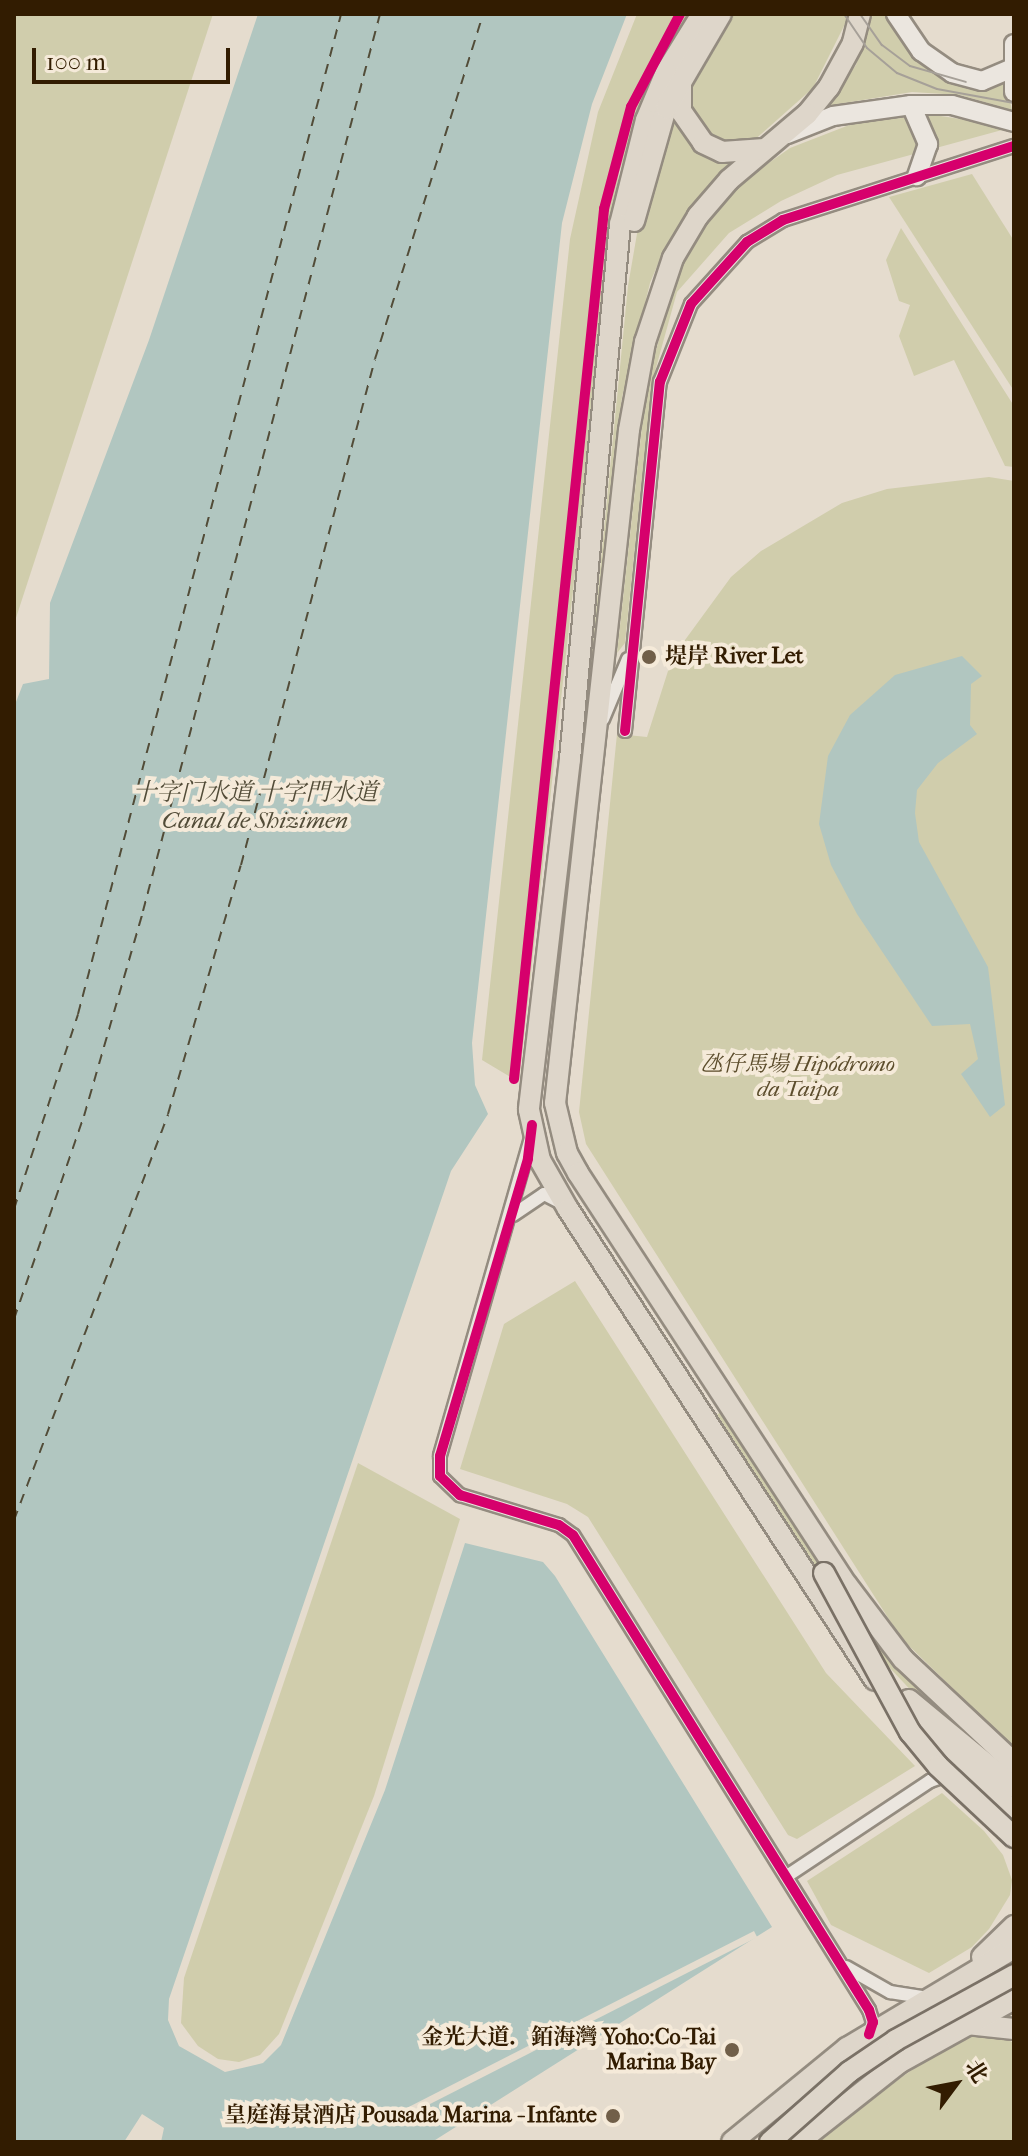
<!DOCTYPE html>
<html>
<head>
<meta charset="utf-8">
<style>
	body { margin:0 }
	#map { position:relative; width:1028px; height:2156px; overflow:hidden; background:#e5dcce; font-family:"IM FELL French Canon","Noto Serif SC",serif }
	div>[style] { position:absolute }
	[style*='--x'] { left:calc(var(--x)*1px); top:calc(var(--y)*1px); width:calc(var(--w)*1px); rotate:calc(var(--a)*1deg) }
	.green>* { inset:0; background:#d0cdac }
	.water>* { inset:0; background:#b1c6c0 }
	.pier>* { inset:0; background:#e5dcce; transform-origin:0 0 }
	.ferry>* { height:2px; margin-top:-1px; transform-origin:0; background:repeating-linear-gradient(90deg,#524c38 0 10px,transparent 0 18px) }
	.roads { filter:drop-shadow(2px 0 #948c80) drop-shadow(-2px 0 #948c80) drop-shadow(0 2px #948c80) drop-shadow(0 -2px #948c80) }
	.minor>* { height:12px; margin:-6px; padding:0 6px; transform-origin:6px; border-radius:6px; background:#ebe6df }
	.secondary>* { height:18px; margin:-9px; padding:0 9px; transform-origin:9px; border-radius:9px; background:#ebe6df }
	.primary>* { height:20px; margin:-10px; padding:0 10px; transform-origin:10px; border-radius:10px; background:#ded6ca }
	.tram>* { height:2px; margin:-1px; padding:0 1px; transform-origin:1px; border-radius:1px; background:#a6a098 }
	.bridges { filter:drop-shadow(2px 0 #7a7166) drop-shadow(-2px 0 #7a7166) drop-shadow(0 2px #7a7166) drop-shadow(0 -2px #7a7166) }
	.primary-bridge>* { height:20px; margin:-10px; padding:0 10px; transform-origin:10px; border-radius:10px; background:#ded6ca }
	.cycleway>* { height:10px; margin:-5px; padding:0 5px; transform-origin:5px; border-radius:5px; background:#d6006c }
	.dots>* { width:22px; height:22px; translate:-50% -50%; box-sizing:border-box; border:4px solid #f5ead9; border-radius:50% }
	span { translate:-50% -50%; white-space:nowrap; text-align:center; line-height:1.15; -webkit-text-stroke:8px #f5ead9; paint-order:stroke }
	.poi-label { font-size:22px; color:#321c01; font-weight:700 }
	.left { translate:0 -50%; text-align:left }
	.right { translate:-100% -50%; text-align:right }
	.park-label { font-size:22px; color:#5c4d2c; font-style:italic }
	.water-label { font-size:24px; color:#524c38; font-style:italic }
	.frame { position:absolute; inset:0; border:16px solid #321c01; pointer-events:none }
	.north { position:absolute; left:916px; top:2044px; width:80px; height:80px; -webkit-text-stroke:6px #f5ead9; paint-order:stroke; rotate:58deg; font-size:22px; font-weight:700; line-height:32px; text-align:center; color:#321c01 }
	.north::after { content:''; display:block; margin:auto; width:28px; height:36px; background:#321c01; clip-path:polygon(50% 0,100% 100%,50% 72%,0 100%) }
	.scale { position:absolute; left:32px; top:48px; width:198px; height:36px; box-sizing:border-box; border:4px solid #321c01; border-top:0; padding-left:10px; font-size:24px; line-height:28px; white-space:nowrap; color:#321c01; -webkit-text-stroke:6px #f5ead9; paint-order:stroke }
</style>
</head>
<body>
<div id="map">
	<div class="green">
		<div style="clip-path:polygon(14px 14px,213px 14px,14px 624px)"></div>
		<div style="clip-path:polygon(637px 14px,693px 14px,665px 54px,619px 172px,519px 1082px,482px 1060px,570px 239px,598px 112px)"></div>
		<div style="clip-path:polygon(729px 14px,850px 14px,813px 88px,752px 142px,728px 144px,708px 136px,688px 109px,692px 70px)"></div>
		<div style="clip-path:polygon(873px 14px,887px 14px,905px 45px,939px 72px,1004px 77px,1012px 110px,960px 95px,912px 92px,826px 106px,856px 65px)"></div>
		<div style="clip-path:polygon(934px 115px,1013px 127px,837px 175px,781px 201px,729px 233px,677px 292px,652px 382px,625px 643px,617px 653px,647px 381px,681px 264px,693px 243px,736px 186px,790px 148px,857px 122px)"></div>
		<div style="clip-path:polygon(672px 117px,690px 144px,730px 163px,694px 202px,663px 252px,650px 283px,622px 397px,548px 1097px,628px 286px,644px 193px)"></div>
		<div style="clip-path:polygon(972px 174px,1014px 241px,1014px 391px,889px 197px)"></div>
		<div style="clip-path:polygon(901px 228px,1014px 406px,1014px 467px,1005px 466px,954px 360px,914px 376px,899px 336px,910px 305px,899px 301px,886px 260px)"></div>
		<div style="clip-path:polygon(989px 477px,1014px 481px,1014px 1748px,901px 1638px,586px 1144px,579px 1112px,617px 734px,647px 737px,668px 671px,685px 640px,731px 577px,761px 551px,842px 503px,887px 489px)"></div>
		<div style="clip-path:polygon(575px 1281px,826px 1673px,915px 1766px,797px 1839px,788px 1835px,588px 1517px,567px 1504px,460px 1469px,504px 1324px)"></div>
		<div style="clip-path:polygon(724px 1410px,837px 1584px,1014px 1770px,1014px 1800px,857px 1633px,712px 1418px)"></div>
		<div style="clip-path:polygon(358px 1463px,460px 1519px,374px 1796px,279px 2034px,260px 2055px,239px 2062px,218px 2059px,198px 2046px,181px 2023px,184px 1978px)"></div>
		<div style="clip-path:polygon(942px 1793px,984px 1831px,1003px 1855px,1012px 1880px,1010px 1895px,989px 1929px,972px 1947px,929px 1973px,831px 1925px,807px 1881px)"></div>
		<div style="clip-path:polygon(1000px 2036px,1014px 2043px,1014px 2142px,809px 2142px,959px 2037px)"></div>
	</div>
	<div class="water">
		<div style="clip-path:polygon(258px 14px,627px 14px,592px 104px,562px 223px,472px 1043px,475px 1085px,488px 1114px,451px 1171px,169px 1999px,168px 2020px,179px 2046px,225px 2072px,263px 2063px,281px 2045px,385px 1790px,465px 1543px,543px 1562px,555px 1576px,772px 1927px,432px 2142px,161px 2142px,164px 2128px,142px 2114px,124px 2142px,14px 2142px,14px 707px,23px 684px,49px 679px,50px 603px,149px 340px)"></div>
		<div style="clip-path:polygon(962px 656px,982px 676px,971px 684px,970px 725px,977px 734px,938px 763px,917px 790px,915px 813px,919px 842px,988px 967px,1005px 1105px,990px 1117px,961px 1074px,978px 1059px,970px 1024px,932px 1026px,857px 914px,831px 865px,819px 824px,828px 756px,850px 715px,895px 675px)"></div>
	</div>
	<div class="pier">
		<div style="left:754px;top:1931px;width:7px;height:398px;rotate:63deg"></div>
	</div>
	<div class="ferry">
		<div style="--x:14;--y:1209;--w:205;--a:-71.8"></div>
		<div style="--x:78;--y:1014;--w:1034;--a:-75.26"></div>
		<div style="--x:14;--y:1319;--w:215;--a:-71"></div>
		<div style="--x:84;--y:1116;--w:213;--a:-73.9"></div>
		<div style="--x:143;--y:911;--w:928;--a:-75.2"></div>
		<div style="--x:14;--y:1520;--w:434;--a:-69.2"></div>
		<div style="--x:168;--y:1114;--w:259;--a:-73.7"></div>
		<div style="--x:241;--y:865;--w:523;--a:-75.17"></div>
		<div style="--x:375;--y:359;--w:362;--a:-72.6"></div>
	</div>
	<div class="roads">
		<div class="minor">
			<div style="--x:603;--y:719;--w:65;--a:-67.4"></div>
			<div style="--x:625;--y:731;--w:351;--a:-84.3"></div>
			<div style="--x:660;--y:382;--w:84;--a:-68.3"></div>
			<div style="--x:691;--y:304;--w:84;--a:-47.9"></div>
			<div style="--x:747;--y:242;--w:42;--a:-31.4"></div>
			<div style="--x:783;--y:220;--w:243;--a:-17.8"></div>
			<div style="--x:531;--y:1138;--w:331;--a:106"></div>
			<div style="--x:440;--y:1456;--w:20;--a:90"></div>
			<div style="--x:440;--y:1476;--w:28;--a:44"></div>
			<div style="--x:460;--y:1495;--w:103;--a:16.9"></div>
			<div style="--x:559;--y:1525;--w:17;--a:36"></div>
			<div style="--x:573;--y:1535;--w:560;--a:58.07"></div>
			<div style="--x:869;--y:2010;--w:13;--a:72"></div>
			<div style="--x:873;--y:2022;--w:13;--a:108"></div>
			<div style="--x:513;--y:1215;--w:37;--a:-34"></div>
			<div style="--x:544;--y:1194;--w:18;--a:27"></div>
			<div style="--x:787;--y:1876;--w:172;--a:-33.6"></div>
			<div style="--x:930;--y:1781;--w:21;--a:-19"></div>
			<div style="--x:846;--y:1967;--w:51;--a:29.6"></div>
			<div style="--x:890;--y:1992;--w:37;--a:9"></div>
		</div>
		<div class="secondary">
			<div style="--x:896;--y:14;--w:45;--a:56"></div>
			<div style="--x:921;--y:51;--w:38;--a:35"></div>
			<div style="--x:952;--y:73;--w:31;--a:15"></div>
			<div style="--x:982;--y:81;--w:30;--a:-23"></div>
			<div style="--x:1014;--y:44;--w:48;--a:90"></div>
			<div style="--x:911;--y:105;--w:43;--a:66.4"></div>
			<div style="--x:928;--y:144;--w:34;--a:109"></div>
			<div style="--x:787;--y:134;--w:49;--a:-21.4"></div>
			<div style="--x:833;--y:116;--w:79;--a:-8"></div>
			<div style="--x:911;--y:105;--w:41;--a:0"></div>
			<div style="--x:952;--y:105;--w:64;--a:15.3"></div>
		</div>
		<div class="primary">
			<div style="--x:702;--y:14;--w:68;--a:121.8"></div>
			<div style="--x:666;--y:72;--w:52;--a:112.6"></div>
			<div style="--x:646;--y:120;--w:107;--a:104"></div>
			<div style="--x:620;--y:224;--w:537;--a:95.34"></div>
			<div style="--x:570;--y:759;--w:353;--a:96.7"></div>
			<div style="--x:529;--y:1110;--w:51;--a:77.6"></div>
			<div style="--x:540;--y:1160;--w:56;--a:60.3"></div>
			<div style="--x:568;--y:1209;--w:562;--a:56.9"></div>
			<div style="--x:860;--y:14;--w:30;--a:104"></div>
			<div style="--x:853;--y:43;--w:50;--a:118.6"></div>
			<div style="--x:829;--y:87;--w:35;--a:129"></div>
			<div style="--x:807;--y:114;--w:102;--a:139.8"></div>
			<div style="--x:729;--y:180;--w:48;--a:130.7"></div>
			<div style="--x:698;--y:216;--w:49;--a:120.8"></div>
			<div style="--x:673;--y:258;--w:89;--a:108.4"></div>
			<div style="--x:645;--y:342;--w:89;--a:100.3"></div>
			<div style="--x:629;--y:430;--w:677;--a:96.27"></div>
			<div style="--x:555;--y:1103;--w:51;--a:76.5"></div>
			<div style="--x:567;--y:1153;--w:23;--a:61"></div>
			<div style="--x:578;--y:1173;--w:492;--a:56.9"></div>
			<div style="--x:847;--y:1585;--w:93;--a:52.9"></div>
			<div style="--x:903;--y:1659;--w:152;--a:43.1"></div>
			<div style="--x:681;--y:83;--w:28;--a:90"></div>
			<div style="--x:681;--y:111;--w:39;--a:55"></div>
			<div style="--x:703;--y:143;--w:21;--a:25"></div>
			<div style="--x:722;--y:152;--w:39;--a:-4"></div>
			<div style="--x:634;--y:221;--w:117;--a:-74.2"></div>
			<div style="--x:666;--y:108;--w:109;--a:-59.7"></div>
			<div style="--x:909;--y:1700;--w:136;--a:39.6"></div>
			<div style="--x:897;--y:1703;--w:160;--a:43"></div>
			<div style="--x:982;--y:1957;--w:45;--a:-44.1"></div>
			<div style="--x:967;--y:2024;--w:47;--a:6.1"></div>
			<div style="--x:732;--y:2142;--w:149;--a:-39.3"></div>
			<div style="--x:847;--y:2048;--w:195;--a:-30.9"></div>
			<div style="--x:799;--y:2142;--w:127;--a:-38.3"></div>
			<div style="--x:899;--y:2063;--w:132;--a:-29.1"></div>
		</div>
	</div>
	<div class="tram">
		<div style="--x:844;--y:14;--w:41;--a:55.9"></div>
		<div style="--x:867;--y:48;--w:39;--a:40"></div>
		<div style="--x:897;--y:73;--w:43;--a:21.8"></div>
		<div style="--x:937;--y:89;--w:78;--a:10.3"></div>
		<div style="--x:860;--y:14;--w:38;--a:55"></div>
		<div style="--x:882;--y:45;--w:35;--a:37"></div>
		<div style="--x:910;--y:66;--w:58;--a:15.9"></div>
	</div>
	<div class="bridges">
		<div class="primary-bridge">
			<div style="--x:824;--y:1573;--w:181;--a:61.6"></div>
			<div style="--x:910;--y:1732;--w:44;--a:50.5"></div>
			<div style="--x:938;--y:1766;--w:104;--a:43.1"></div>
			<div style="--x:770;--y:2142;--w:106;--a:-41.5"></div>
			<div style="--x:849;--y:2072;--w:57;--a:-34.2"></div>
			<div style="--x:896;--y:2040;--w:135;--a:-28.8"></div>
		</div>
	</div>
	<div class="cycleway">
		<div style="--x:625;--y:731;--w:351;--a:-84.3"></div>
		<div style="--x:660;--y:382;--w:84;--a:-68.3"></div>
		<div style="--x:691;--y:304;--w:84;--a:-47.9"></div>
		<div style="--x:747;--y:242;--w:42;--a:-31.4"></div>
		<div style="--x:783;--y:220;--w:243;--a:-17.8"></div>
		<div style="--x:514;--y:1079;--w:875;--a:-84.09"></div>
		<div style="--x:604;--y:209;--w:106;--a:-75.2"></div>
		<div style="--x:631;--y:107;--w:105;--a:-62.2"></div>
		<div style="--x:532;--y:1125;--w:34;--a:97"></div>
		<div style="--x:528;--y:1159;--w:310;--a:106.5"></div>
		<div style="--x:440;--y:1456;--w:20;--a:90"></div>
		<div style="--x:440;--y:1476;--w:28;--a:44"></div>
		<div style="--x:460;--y:1495;--w:103;--a:16.9"></div>
		<div style="--x:559;--y:1525;--w:17;--a:36"></div>
		<div style="--x:573;--y:1535;--w:560;--a:58.07"></div>
		<div style="--x:869;--y:2010;--w:13;--a:72"></div>
		<div style="--x:873;--y:2022;--w:13;--a:108"></div>
	</div>
	<div class="dots">
		<div style="left:649px;top:657px;background:#715f49"></div>
		<div style="left:732px;top:2050px;background:#715f49"></div>
		<div style="left:613px;top:2116px;background:#715f49"></div>
	</div>
	<div class="poi-label">
		<span class="left" style="left:665px;top:657px">堤岸 River Let</span>
		<span class="right" style="left:716px;top:2050px">金光大道．銆海灣 Yoho:Co-Tai<br>Marina Bay</span>
		<span class="right" style="left:597px;top:2116px">皇庭海景酒店 Pousada Marina - Infante</span>
	</div>
	<div class="park-label">
		<span style="left:798px;top:1077px">氹仔馬場 Hipódromo<br>da Taipa</span>
	</div>
	<div class="water-label">
		<span style="left:255px;top:807px">十字门水道 十字門水道<br>Canal de Shizimen</span>
	</div>
	<div class="frame"></div>
	<div class="north">北</div>
	<div class="scale">100 m</div>
</div>
</body>
</html>
